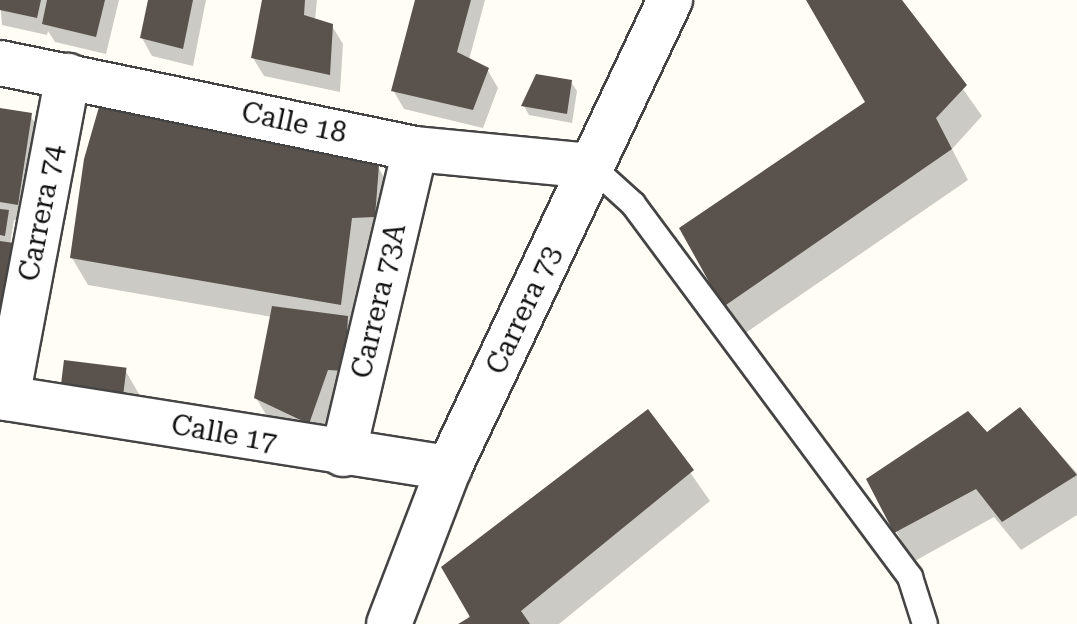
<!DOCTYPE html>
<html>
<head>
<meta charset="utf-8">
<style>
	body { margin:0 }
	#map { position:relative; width:1077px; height:624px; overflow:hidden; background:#fffdf5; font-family:"Roboto Serif",serif }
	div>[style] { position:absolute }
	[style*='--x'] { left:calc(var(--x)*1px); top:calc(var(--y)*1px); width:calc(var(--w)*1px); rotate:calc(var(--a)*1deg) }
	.shadow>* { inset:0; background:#0003 }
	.building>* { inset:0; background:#5a524d; transform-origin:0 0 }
	.roads { filter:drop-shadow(2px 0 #444) drop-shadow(-2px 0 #444) drop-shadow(0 2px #444) drop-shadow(0 -2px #444) }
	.lane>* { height:24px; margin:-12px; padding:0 12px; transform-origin:12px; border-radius:12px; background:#fff }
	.street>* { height:44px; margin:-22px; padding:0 22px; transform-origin:22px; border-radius:22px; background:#fff }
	span { translate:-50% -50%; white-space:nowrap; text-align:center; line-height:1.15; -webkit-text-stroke:8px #fff; paint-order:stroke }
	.street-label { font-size:28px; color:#111 }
</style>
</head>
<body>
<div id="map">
	<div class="shadow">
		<div style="clip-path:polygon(0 0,119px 0,106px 54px,55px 42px,48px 31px,47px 35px,2px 25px)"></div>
		<div style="clip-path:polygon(150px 0,206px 0,193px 66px,152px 56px,142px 38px)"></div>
		<div style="clip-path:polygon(264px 0,317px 0,315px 20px,332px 26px,343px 44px,340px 92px,264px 76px,253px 58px)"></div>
		<div style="clip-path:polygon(417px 0,485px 0,469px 60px,487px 69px,498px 88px,483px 128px,404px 109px,393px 90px)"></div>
		<div style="clip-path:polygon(808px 0,900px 0,982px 116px,952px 149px,968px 180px,741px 336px,682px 229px,868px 103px)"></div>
		<div style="clip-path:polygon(571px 82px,577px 91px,572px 123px,529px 115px,524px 106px)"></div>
		<div style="clip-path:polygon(0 110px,30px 115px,41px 133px,28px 223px,14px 220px,10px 245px,0 388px)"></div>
		<div style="clip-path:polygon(378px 167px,394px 194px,390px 243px,367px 245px,356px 333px,319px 441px,267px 416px,256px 398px,272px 317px,88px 285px,72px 258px)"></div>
		<div style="clip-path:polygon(125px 370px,139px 394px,136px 420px,76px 411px)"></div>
		<div style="clip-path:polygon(1020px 410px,1077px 473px,1077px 515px,1021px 550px,994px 517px,913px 562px,868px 479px,987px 435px)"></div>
		<div style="clip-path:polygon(648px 412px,710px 501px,559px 624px,462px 624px)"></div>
	</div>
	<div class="building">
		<div style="clip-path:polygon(0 0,41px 0,37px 18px,0 10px)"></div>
		<div style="clip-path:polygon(47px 0,105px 0,96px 37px,42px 24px)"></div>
		<div style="clip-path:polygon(148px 0,193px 0,183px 49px,140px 38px)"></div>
		<div style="clip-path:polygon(262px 0,305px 0,304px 15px,333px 24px,330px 75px,251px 58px)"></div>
		<div style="clip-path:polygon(415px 0,471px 0,457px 52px,489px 68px,473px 110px,391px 91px)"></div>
		<div style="clip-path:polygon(806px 0,902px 0,967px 85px,936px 118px,952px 149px,723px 307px,679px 228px,865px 102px)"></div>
		<div style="clip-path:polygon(536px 74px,572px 80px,567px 114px,521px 106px)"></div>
		<div style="clip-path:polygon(101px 100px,299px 133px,379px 165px,375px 217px,352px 218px,341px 305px,70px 258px,84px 159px)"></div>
		<div style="clip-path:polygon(0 108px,32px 113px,18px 205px,0 202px)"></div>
		<div style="clip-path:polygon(0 209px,9px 210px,5px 236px,0 235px)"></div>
		<div style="clip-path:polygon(0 241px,14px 243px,0 319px)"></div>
		<div style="clip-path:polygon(272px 306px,348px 316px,345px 371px,328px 370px,309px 424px,254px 398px)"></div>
		<div style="left:64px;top:360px;width:63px;height:28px;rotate:7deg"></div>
		<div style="clip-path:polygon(1020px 407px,1077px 475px,1002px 522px,976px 489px,894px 533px,866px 479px,968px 411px,987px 432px)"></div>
		<div style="clip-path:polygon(648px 409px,694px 470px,521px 611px,530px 624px,458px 624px,470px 617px,441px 567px)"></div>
	</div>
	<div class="roads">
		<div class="lane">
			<div style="--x:591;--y:166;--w:57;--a:42.1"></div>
			<div style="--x:633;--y:204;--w:465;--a:53.4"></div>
			<div style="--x:910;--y:577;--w:49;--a:72.3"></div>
		</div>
		<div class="street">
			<div style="--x:0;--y:63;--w:424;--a:11.7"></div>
			<div style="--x:415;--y:149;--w:177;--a:5.5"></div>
			<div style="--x:0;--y:397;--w:455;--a:9"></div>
			<div style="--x:7;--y:398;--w:328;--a:-79.3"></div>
			<div style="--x:343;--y:454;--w:313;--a:-76.7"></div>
			<div style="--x:389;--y:624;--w:167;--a:-69"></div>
			<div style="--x:449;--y:468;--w:518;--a:-64.72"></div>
		</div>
	</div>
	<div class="street-label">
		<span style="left:294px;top:123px;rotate:12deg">Calle 18</span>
		<span style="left:42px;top:213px;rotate:-79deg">Carrera 74</span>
		<span style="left:379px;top:301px;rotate:-77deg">Carrera 73A</span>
		<span style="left:524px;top:310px;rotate:-65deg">Carrera 73</span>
		<span style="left:224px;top:434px;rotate:10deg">Calle 17</span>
	</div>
</div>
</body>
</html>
